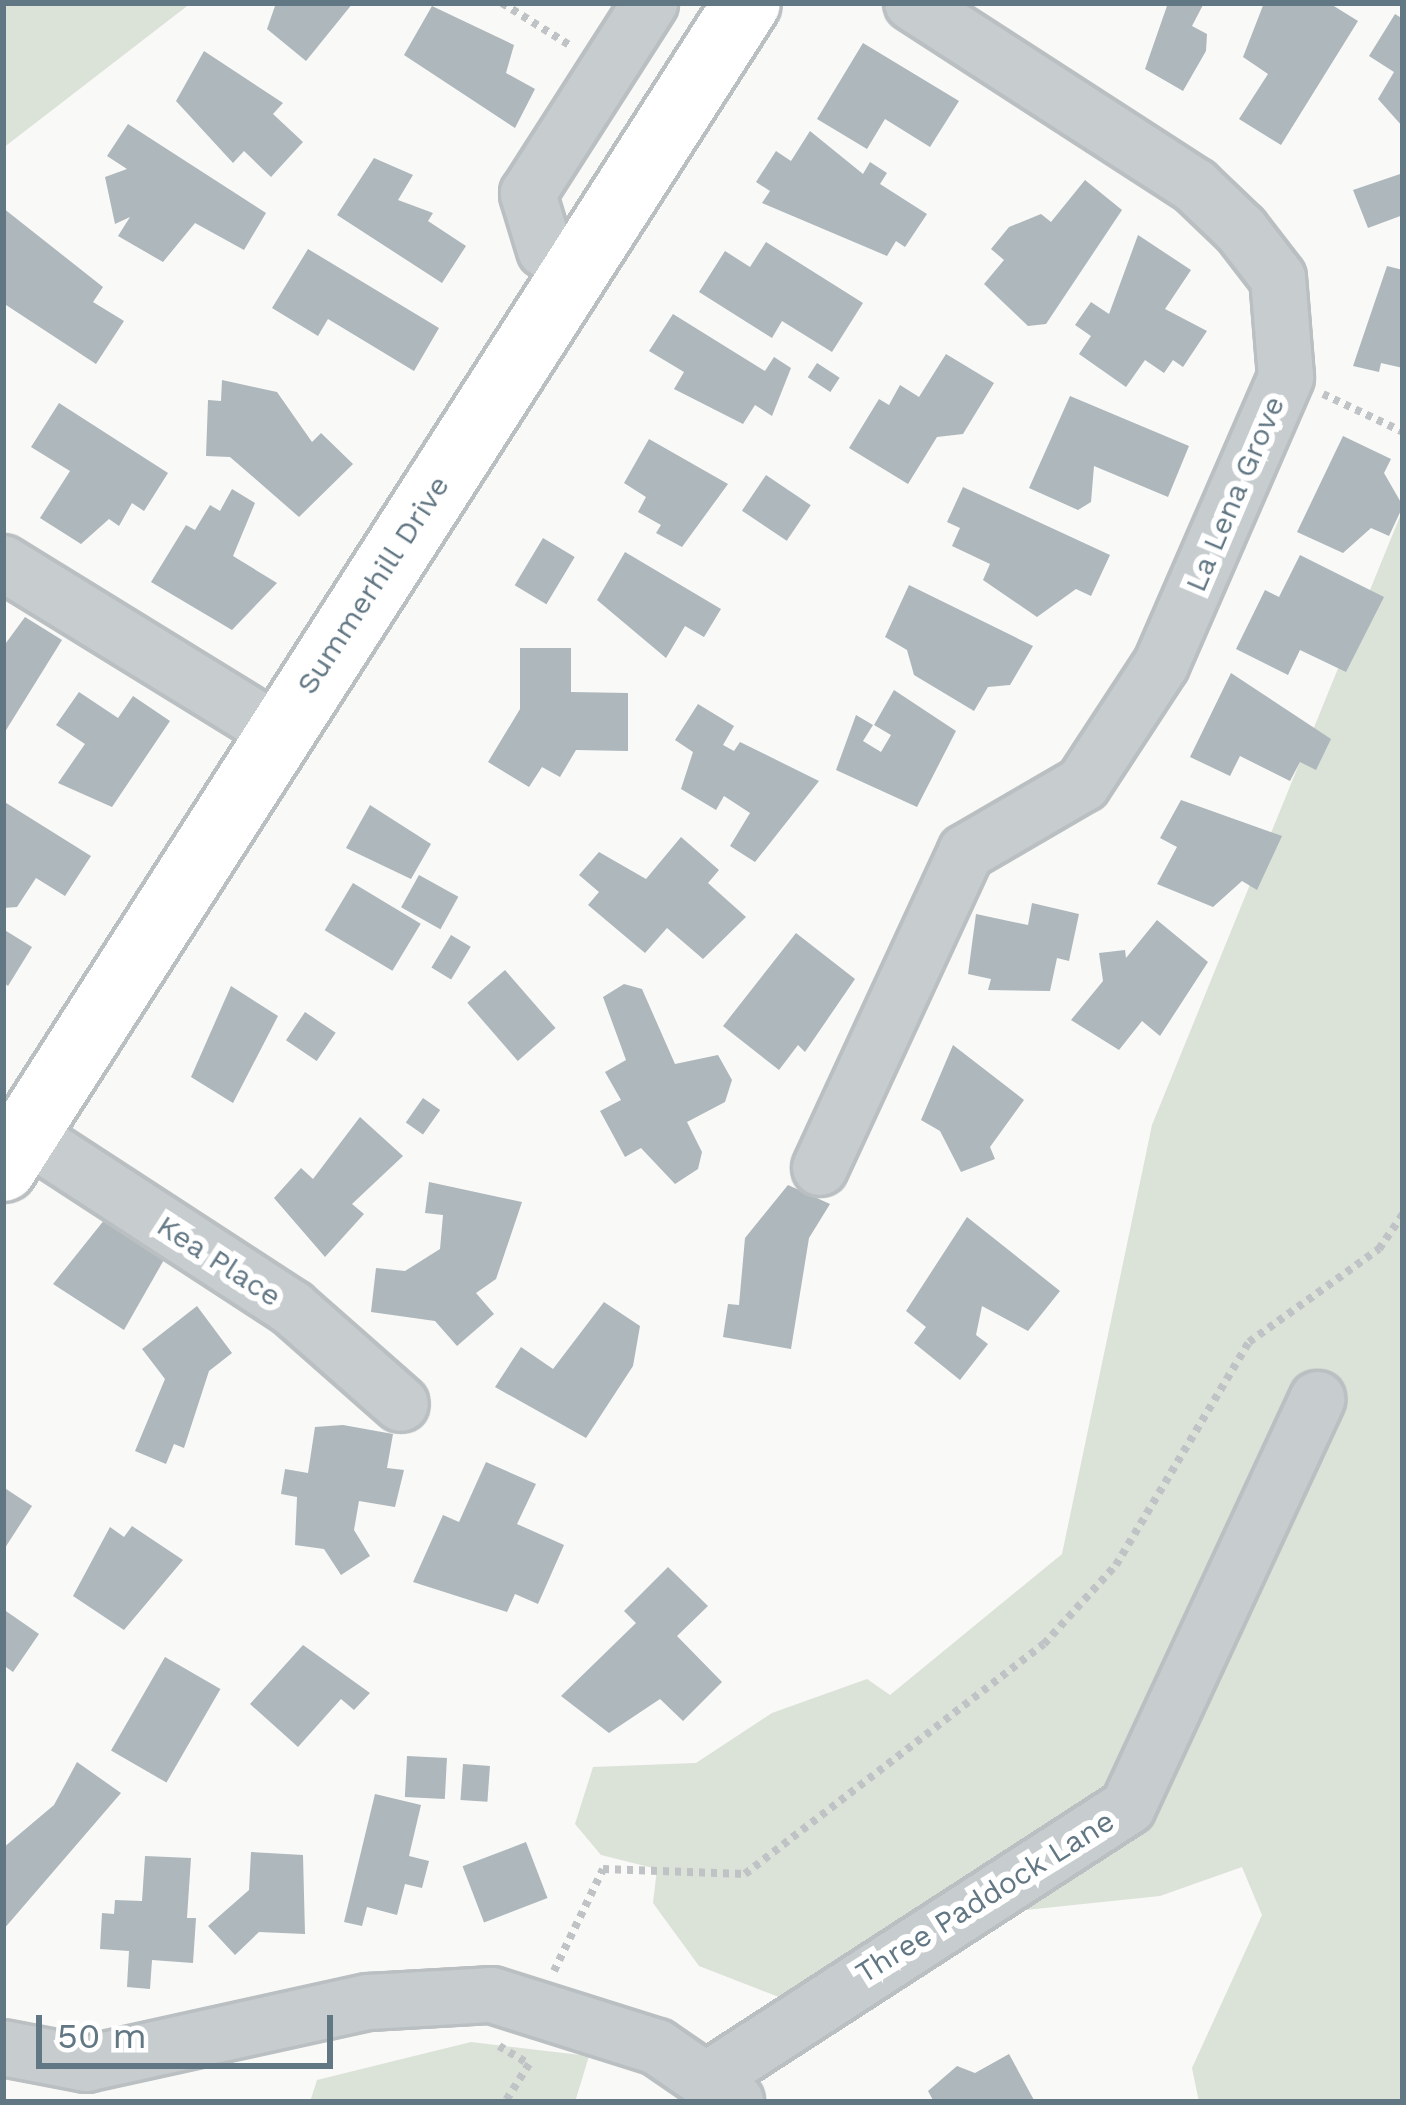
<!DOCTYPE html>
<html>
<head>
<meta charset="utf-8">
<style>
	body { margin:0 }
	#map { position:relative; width:1406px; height:2105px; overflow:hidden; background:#f9f9f7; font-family:"Work Sans",sans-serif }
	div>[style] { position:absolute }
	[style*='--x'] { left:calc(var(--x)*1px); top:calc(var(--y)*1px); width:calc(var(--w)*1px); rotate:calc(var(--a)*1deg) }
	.green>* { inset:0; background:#dbe2d7 }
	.building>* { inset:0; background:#adb7bc; transform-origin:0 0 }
	.path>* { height:8px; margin-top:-4px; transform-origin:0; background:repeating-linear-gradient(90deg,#c0c3c5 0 6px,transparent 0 12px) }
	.roads { filter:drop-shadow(3px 0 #babfc2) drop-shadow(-3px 0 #babfc2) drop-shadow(0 3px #babfc2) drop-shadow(0 -3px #babfc2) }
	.minor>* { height:54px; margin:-27px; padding:0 27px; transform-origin:27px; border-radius:27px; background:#c7cccf }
	.major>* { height:66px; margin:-33px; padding:0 33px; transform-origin:33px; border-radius:33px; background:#fff }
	span { translate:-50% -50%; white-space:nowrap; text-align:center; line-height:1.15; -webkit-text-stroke:12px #fff; paint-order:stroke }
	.street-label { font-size:30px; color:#627784 }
	.frame { position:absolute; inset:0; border:6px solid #627784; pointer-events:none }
	.scale { position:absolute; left:36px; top:2015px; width:297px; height:54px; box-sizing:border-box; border:6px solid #627784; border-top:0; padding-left:15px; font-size:36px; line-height:42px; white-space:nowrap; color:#627784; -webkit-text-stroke:9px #fff; paint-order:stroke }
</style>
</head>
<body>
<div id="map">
	<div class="green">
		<div style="clip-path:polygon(3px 3px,191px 3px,3px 148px)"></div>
		<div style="clip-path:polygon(1403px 509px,1403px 2102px,1199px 2102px,1192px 2068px,1262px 1915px,1242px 1867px,1160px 1896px,892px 1924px,779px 1997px,699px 1966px,653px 1903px,657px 1869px,601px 1855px,575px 1824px,593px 1767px,696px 1763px,772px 1713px,867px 1679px,890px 1695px,1062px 1554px,1152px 1125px)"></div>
		<div style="clip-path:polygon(471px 2042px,589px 2056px,575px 2102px,310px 2102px,317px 2080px)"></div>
	</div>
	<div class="building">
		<div style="clip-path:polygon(276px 3px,353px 3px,306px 61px,267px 29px)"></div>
		<div style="clip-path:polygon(1168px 3px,1204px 3px,1192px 26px,1207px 34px,1206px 51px,1183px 91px,1145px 69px)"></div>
		<div style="clip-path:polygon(1264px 3px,1329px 3px,1358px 21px,1281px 145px,1239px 119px,1268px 74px,1243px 57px)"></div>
		<div style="clip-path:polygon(432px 6px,514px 45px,506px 73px,535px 89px,515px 128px,404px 55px)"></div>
		<div style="clip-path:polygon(1395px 14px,1403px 19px,1403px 127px,1378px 99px,1394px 72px,1369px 56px)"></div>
		<div style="clip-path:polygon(863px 43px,959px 101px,930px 147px,885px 119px,867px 149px,817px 119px)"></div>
		<div style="clip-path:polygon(204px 51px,283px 103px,273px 114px,303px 142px,271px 177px,244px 151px,233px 163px,176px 101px)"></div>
		<div style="clip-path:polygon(128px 124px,266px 213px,244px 250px,195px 223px,163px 262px,118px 236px,130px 217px,115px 224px,105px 177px,127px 169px,107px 156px)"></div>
		<div style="clip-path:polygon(810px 131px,863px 174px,870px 162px,887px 173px,880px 184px,927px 214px,905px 247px,896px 241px,887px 256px,762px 203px,770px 191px,756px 182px,776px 151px,791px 161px)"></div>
		<div style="clip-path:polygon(374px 158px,413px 175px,398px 200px,433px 213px,428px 221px,466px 246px,442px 283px,337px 215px)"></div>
		<div style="clip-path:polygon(1403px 173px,1403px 215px,1368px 228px,1353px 190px)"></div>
		<div style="clip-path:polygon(1085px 180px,1122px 210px,1046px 324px,1028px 326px,984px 284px,1004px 260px,991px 249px,1009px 227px,1041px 214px,1051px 222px)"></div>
		<div style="clip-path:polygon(3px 208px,103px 287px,93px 302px,124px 321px,96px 364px,3px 303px)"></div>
		<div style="clip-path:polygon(1138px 235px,1191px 270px,1165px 309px,1207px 331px,1183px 367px,1173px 360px,1164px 373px,1145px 360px,1126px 387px,1079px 354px,1091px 336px,1075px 325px,1091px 302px,1109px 314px)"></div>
		<div style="clip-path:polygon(766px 242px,863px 303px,832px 352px,782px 321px,772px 338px,699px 292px,725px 251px,750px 267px)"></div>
		<div style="clip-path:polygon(308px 249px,439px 328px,414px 371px,328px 319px,318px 336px,272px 308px)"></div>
		<div style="clip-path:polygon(1387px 266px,1403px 270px,1403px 368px,1381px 363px,1379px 372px,1353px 366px)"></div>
		<div style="clip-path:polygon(673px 314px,765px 371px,774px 357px,791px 368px,772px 416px,755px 405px,743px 424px,674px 389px,684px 372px,649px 351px)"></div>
		<div style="clip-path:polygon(946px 354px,994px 383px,963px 434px,937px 437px,908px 484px,849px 448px,879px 399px,889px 405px,900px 385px,919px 397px)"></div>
		<div style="left:817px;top:363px;width:27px;height:17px;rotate:33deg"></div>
		<div style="clip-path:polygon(222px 380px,277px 392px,312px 442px,321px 433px,353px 464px,299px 517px,230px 457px,206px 456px,208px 400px,221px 401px)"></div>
		<div style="clip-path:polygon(1070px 396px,1189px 446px,1168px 497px,1094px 466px,1091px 502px,1078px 510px,1029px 488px)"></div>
		<div style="clip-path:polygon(59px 403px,168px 473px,144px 511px,132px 503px,119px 526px,109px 519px,81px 544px,40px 518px,70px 471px,31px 447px)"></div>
		<div style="clip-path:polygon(1343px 436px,1391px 459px,1384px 473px,1403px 506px,1389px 536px,1371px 528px,1343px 553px,1297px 532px)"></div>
		<div style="clip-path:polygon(649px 439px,728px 484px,682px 547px,656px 533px,661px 525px,638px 512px,646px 497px,624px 483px)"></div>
		<div style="left:766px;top:475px;width:54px;height:43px;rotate:34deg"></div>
		<div style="clip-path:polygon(963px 487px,1110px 555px,1091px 596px,1076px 589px,1037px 617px,983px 580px,990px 564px,952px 546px,960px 528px,947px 522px)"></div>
		<div style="clip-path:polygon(232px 489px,255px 503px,233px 556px,277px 583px,232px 630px,151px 582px,186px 525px,195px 530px,210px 505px,220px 511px)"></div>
		<div style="left:543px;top:538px;width:37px;height:55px;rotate:31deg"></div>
		<div style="clip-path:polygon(625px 552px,721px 609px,704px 637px,685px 626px,666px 658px,597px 600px)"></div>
		<div style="clip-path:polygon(1300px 555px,1384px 597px,1346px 672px,1300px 650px,1288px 675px,1236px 649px,1265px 590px,1279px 597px)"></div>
		<div style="clip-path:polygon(909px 585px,1033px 646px,1010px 685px,988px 687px,974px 711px,914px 675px,907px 650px,885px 637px)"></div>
		<div style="clip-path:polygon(25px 617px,62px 640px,3px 735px,3px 647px)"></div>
		<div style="clip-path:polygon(520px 648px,571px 648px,571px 692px,628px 693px,628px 751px,576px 750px,560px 777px,542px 767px,529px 787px,488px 762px,520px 709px)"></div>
		<div style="clip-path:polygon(1231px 673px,1331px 739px,1316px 770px,1300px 762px,1290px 781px,1240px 756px,1230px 776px,1190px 757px)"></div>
		<div style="clip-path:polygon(894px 690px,956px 731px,917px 807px,836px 770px,856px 715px,873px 725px,863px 741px,881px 752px,891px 735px,874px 725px)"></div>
		<div style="clip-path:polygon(79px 692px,118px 718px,133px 696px,170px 721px,112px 807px,58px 783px,85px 744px,56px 725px)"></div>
		<div style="clip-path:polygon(698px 704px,734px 726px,723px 745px,734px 751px,740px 742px,819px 781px,755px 862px,730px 846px,750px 813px,724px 796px,716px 810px,681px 789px,693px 752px,675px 740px)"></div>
		<div style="clip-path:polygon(1181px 800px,1282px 836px,1257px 890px,1242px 881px,1213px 907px,1157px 884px,1177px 847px,1160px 838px)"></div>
		<div style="clip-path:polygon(3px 801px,91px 856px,65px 896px,36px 878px,17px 907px,3px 908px)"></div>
		<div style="clip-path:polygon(370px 805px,431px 844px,411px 879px,346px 848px)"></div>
		<div style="clip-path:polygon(681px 837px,719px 870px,708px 883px,746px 917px,703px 959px,667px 928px,645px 953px,588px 905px,599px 892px,579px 875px,599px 852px,646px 879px)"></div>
		<div style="left:419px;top:875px;width:45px;height:37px;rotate:29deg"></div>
		<div style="left:353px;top:883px;width:79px;height:55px;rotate:31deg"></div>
		<div style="clip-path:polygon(1032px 903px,1079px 914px,1069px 961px,1057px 958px,1050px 991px,988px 990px,991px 979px,968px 974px,976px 914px,1028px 925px)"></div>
		<div style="clip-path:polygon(1157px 920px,1208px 962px,1160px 1036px,1142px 1021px,1119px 1050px,1071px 1020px,1103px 981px,1099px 953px,1125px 950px,1126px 958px)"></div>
		<div style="clip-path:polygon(3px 929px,32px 947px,8px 986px,3px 982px)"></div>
		<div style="clip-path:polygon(796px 933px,855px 979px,805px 1052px,798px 1045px,779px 1070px,723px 1026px)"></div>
		<div style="left:451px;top:935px;width:23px;height:38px;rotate:31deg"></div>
		<div style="left:505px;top:970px;width:77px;height:50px;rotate:49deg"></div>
		<div style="clip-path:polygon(624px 984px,642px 989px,675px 1064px,718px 1055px,732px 1080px,725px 1102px,687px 1122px,702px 1152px,698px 1169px,675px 1184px,641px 1148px,625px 1157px,600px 1111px,621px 1100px,605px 1072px,626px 1060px,603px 997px)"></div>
		<div style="clip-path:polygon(231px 986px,278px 1016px,233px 1103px,191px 1077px)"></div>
		<div style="left:305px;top:1012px;width:37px;height:34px;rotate:34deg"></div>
		<div style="clip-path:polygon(953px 1045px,1024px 1100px,990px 1147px,995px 1159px,961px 1172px,940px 1131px,921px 1120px)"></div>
		<div style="left:423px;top:1098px;width:21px;height:30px;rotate:35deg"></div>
		<div style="clip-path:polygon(360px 1117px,403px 1156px,352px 1204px,364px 1214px,325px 1257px,274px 1198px,301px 1168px,313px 1179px)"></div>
		<div style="clip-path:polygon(429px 1182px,522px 1202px,496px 1279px,476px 1293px,494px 1314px,457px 1346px,435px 1321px,371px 1312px,376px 1268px,405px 1271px,440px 1249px,443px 1215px,425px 1213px)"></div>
		<div style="clip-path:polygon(788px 1185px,830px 1204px,809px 1238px,791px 1349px,723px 1337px,728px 1304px,739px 1305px,745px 1238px)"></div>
		<div style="clip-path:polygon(967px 1217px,1060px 1291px,1028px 1331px,982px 1306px,976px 1335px,988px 1344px,960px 1380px,914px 1343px,926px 1327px,906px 1311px)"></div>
		<div style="clip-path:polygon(105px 1219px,165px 1258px,124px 1330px,53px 1284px)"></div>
		<div style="clip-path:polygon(604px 1302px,640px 1326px,633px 1366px,586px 1438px,495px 1387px,521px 1347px,553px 1369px)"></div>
		<div style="clip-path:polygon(197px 1306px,232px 1353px,209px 1371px,184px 1448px,174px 1444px,166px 1464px,135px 1451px,165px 1379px,142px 1349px)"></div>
		<div style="clip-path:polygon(343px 1425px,393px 1434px,387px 1468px,404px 1470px,395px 1507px,359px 1501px,354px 1530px,370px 1556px,341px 1575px,324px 1549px,295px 1545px,297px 1497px,281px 1494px,285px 1469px,308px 1473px,315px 1427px)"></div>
		<div style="clip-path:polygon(486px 1462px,536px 1484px,517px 1524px,564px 1545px,538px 1604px,515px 1594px,507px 1612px,413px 1582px,443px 1515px,459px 1522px)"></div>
		<div style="clip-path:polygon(3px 1487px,32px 1506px,3px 1551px)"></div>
		<div style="clip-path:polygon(132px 1526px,183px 1560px,124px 1630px,73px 1596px,110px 1527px,124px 1537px)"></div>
		<div style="clip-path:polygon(668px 1567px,708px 1606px,677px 1636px,722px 1682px,683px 1721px,660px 1699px,609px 1733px,561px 1696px,636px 1623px,624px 1611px)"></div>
		<div style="clip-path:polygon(3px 1609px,39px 1634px,13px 1672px,3px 1665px)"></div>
		<div style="clip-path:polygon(303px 1645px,370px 1693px,354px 1710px,341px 1699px,298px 1747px,250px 1704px)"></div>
		<div style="left:165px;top:1657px;width:64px;height:108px;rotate:30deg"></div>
		<div style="left:407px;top:1756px;width:40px;height:41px;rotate:3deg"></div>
		<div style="clip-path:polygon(77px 1762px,121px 1793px,3px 1930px,3px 1848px,54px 1805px)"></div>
		<div style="left:463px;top:1764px;width:27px;height:36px;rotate:4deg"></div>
		<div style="clip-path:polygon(375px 1794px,421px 1805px,409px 1856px,429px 1861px,422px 1888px,405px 1884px,397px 1915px,367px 1907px,362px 1926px,344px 1922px)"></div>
		<div style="left:526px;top:1842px;width:60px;height:68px;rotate:69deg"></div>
		<div style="clip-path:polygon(251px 1852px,303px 1855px,305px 1934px,259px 1932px,235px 1955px,208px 1926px,249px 1890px)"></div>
		<div style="clip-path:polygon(145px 1856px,191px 1858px,187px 1918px,196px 1918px,193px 1963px,152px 1960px,150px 1989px,127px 1987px,129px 1951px,100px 1949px,102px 1913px,114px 1914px,115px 1900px,142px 1901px)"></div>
		<div style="clip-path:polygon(1009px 2054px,1035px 2102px,934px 2102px,928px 2091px,957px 2066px,975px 2073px)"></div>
	</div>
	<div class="path">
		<div style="--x:502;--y:3;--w:81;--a:31.9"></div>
		<div style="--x:1323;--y:394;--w:89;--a:25.4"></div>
		<div style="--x:554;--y:1971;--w:113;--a:-64.3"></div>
		<div style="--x:603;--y:1869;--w:142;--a:2"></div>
		<div style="--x:745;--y:1874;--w:377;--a:-37.6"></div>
		<div style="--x:1044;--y:1644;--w:107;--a:-47.7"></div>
		<div style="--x:1116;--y:1565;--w:260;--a:-59.2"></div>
		<div style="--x:1249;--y:1342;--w:160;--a:-35.6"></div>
		<div style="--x:1379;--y:1249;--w:42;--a:-55.6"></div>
		<div style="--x:499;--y:2046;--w:35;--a:31"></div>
		<div style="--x:529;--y:2064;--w:45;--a:122.3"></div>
	</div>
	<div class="roads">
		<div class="minor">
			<div style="--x:576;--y:269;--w:36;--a:-148"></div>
			<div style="--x:545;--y:250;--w:59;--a:-106.9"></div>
			<div style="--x:528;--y:194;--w:227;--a:-57.4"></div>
			<div style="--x:3;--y:563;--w:323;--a:31.6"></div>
			<div style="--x:25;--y:1134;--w:319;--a:33.1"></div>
			<div style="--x:292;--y:1308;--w:145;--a:41.4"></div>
			<div style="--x:820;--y:1168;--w:348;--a:-65.2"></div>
			<div style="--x:966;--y:852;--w:135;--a:-30.2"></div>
			<div style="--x:1083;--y:784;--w:142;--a:-56.8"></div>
			<div style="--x:1161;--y:665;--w:314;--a:-66.5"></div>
			<div style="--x:1286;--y:377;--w:99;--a:-94.6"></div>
			<div style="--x:1278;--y:278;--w:61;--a:-127.6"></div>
			<div style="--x:1241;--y:230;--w:64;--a:-136.3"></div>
			<div style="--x:1195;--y:186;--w:337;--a:-147.1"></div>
			<div style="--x:3;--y:2048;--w:85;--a:10.9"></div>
			<div style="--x:86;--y:2064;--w:290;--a:-12.4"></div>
			<div style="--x:369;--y:2002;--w:123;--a:-3.3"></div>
			<div style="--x:492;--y:1995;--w:173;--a:17.5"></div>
			<div style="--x:657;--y:2047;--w:96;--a:34.4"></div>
			<div style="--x:708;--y:2079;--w:500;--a:-32.93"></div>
			<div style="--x:1128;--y:1807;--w:450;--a:-65.1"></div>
		</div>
		<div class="major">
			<div style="--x:3;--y:1168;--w:1382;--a:-57.44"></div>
		</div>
	</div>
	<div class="street-label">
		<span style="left:1235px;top:494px;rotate:-67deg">La Lena Grove</span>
		<span style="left:373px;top:585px;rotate:-57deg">Summerhill Drive</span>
		<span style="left:219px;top:1261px;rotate:33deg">Kea Place</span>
		<span style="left:985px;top:1897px;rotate:-32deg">Three Paddock Lane</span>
	</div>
	<div class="frame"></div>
	<div class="scale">50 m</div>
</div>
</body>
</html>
